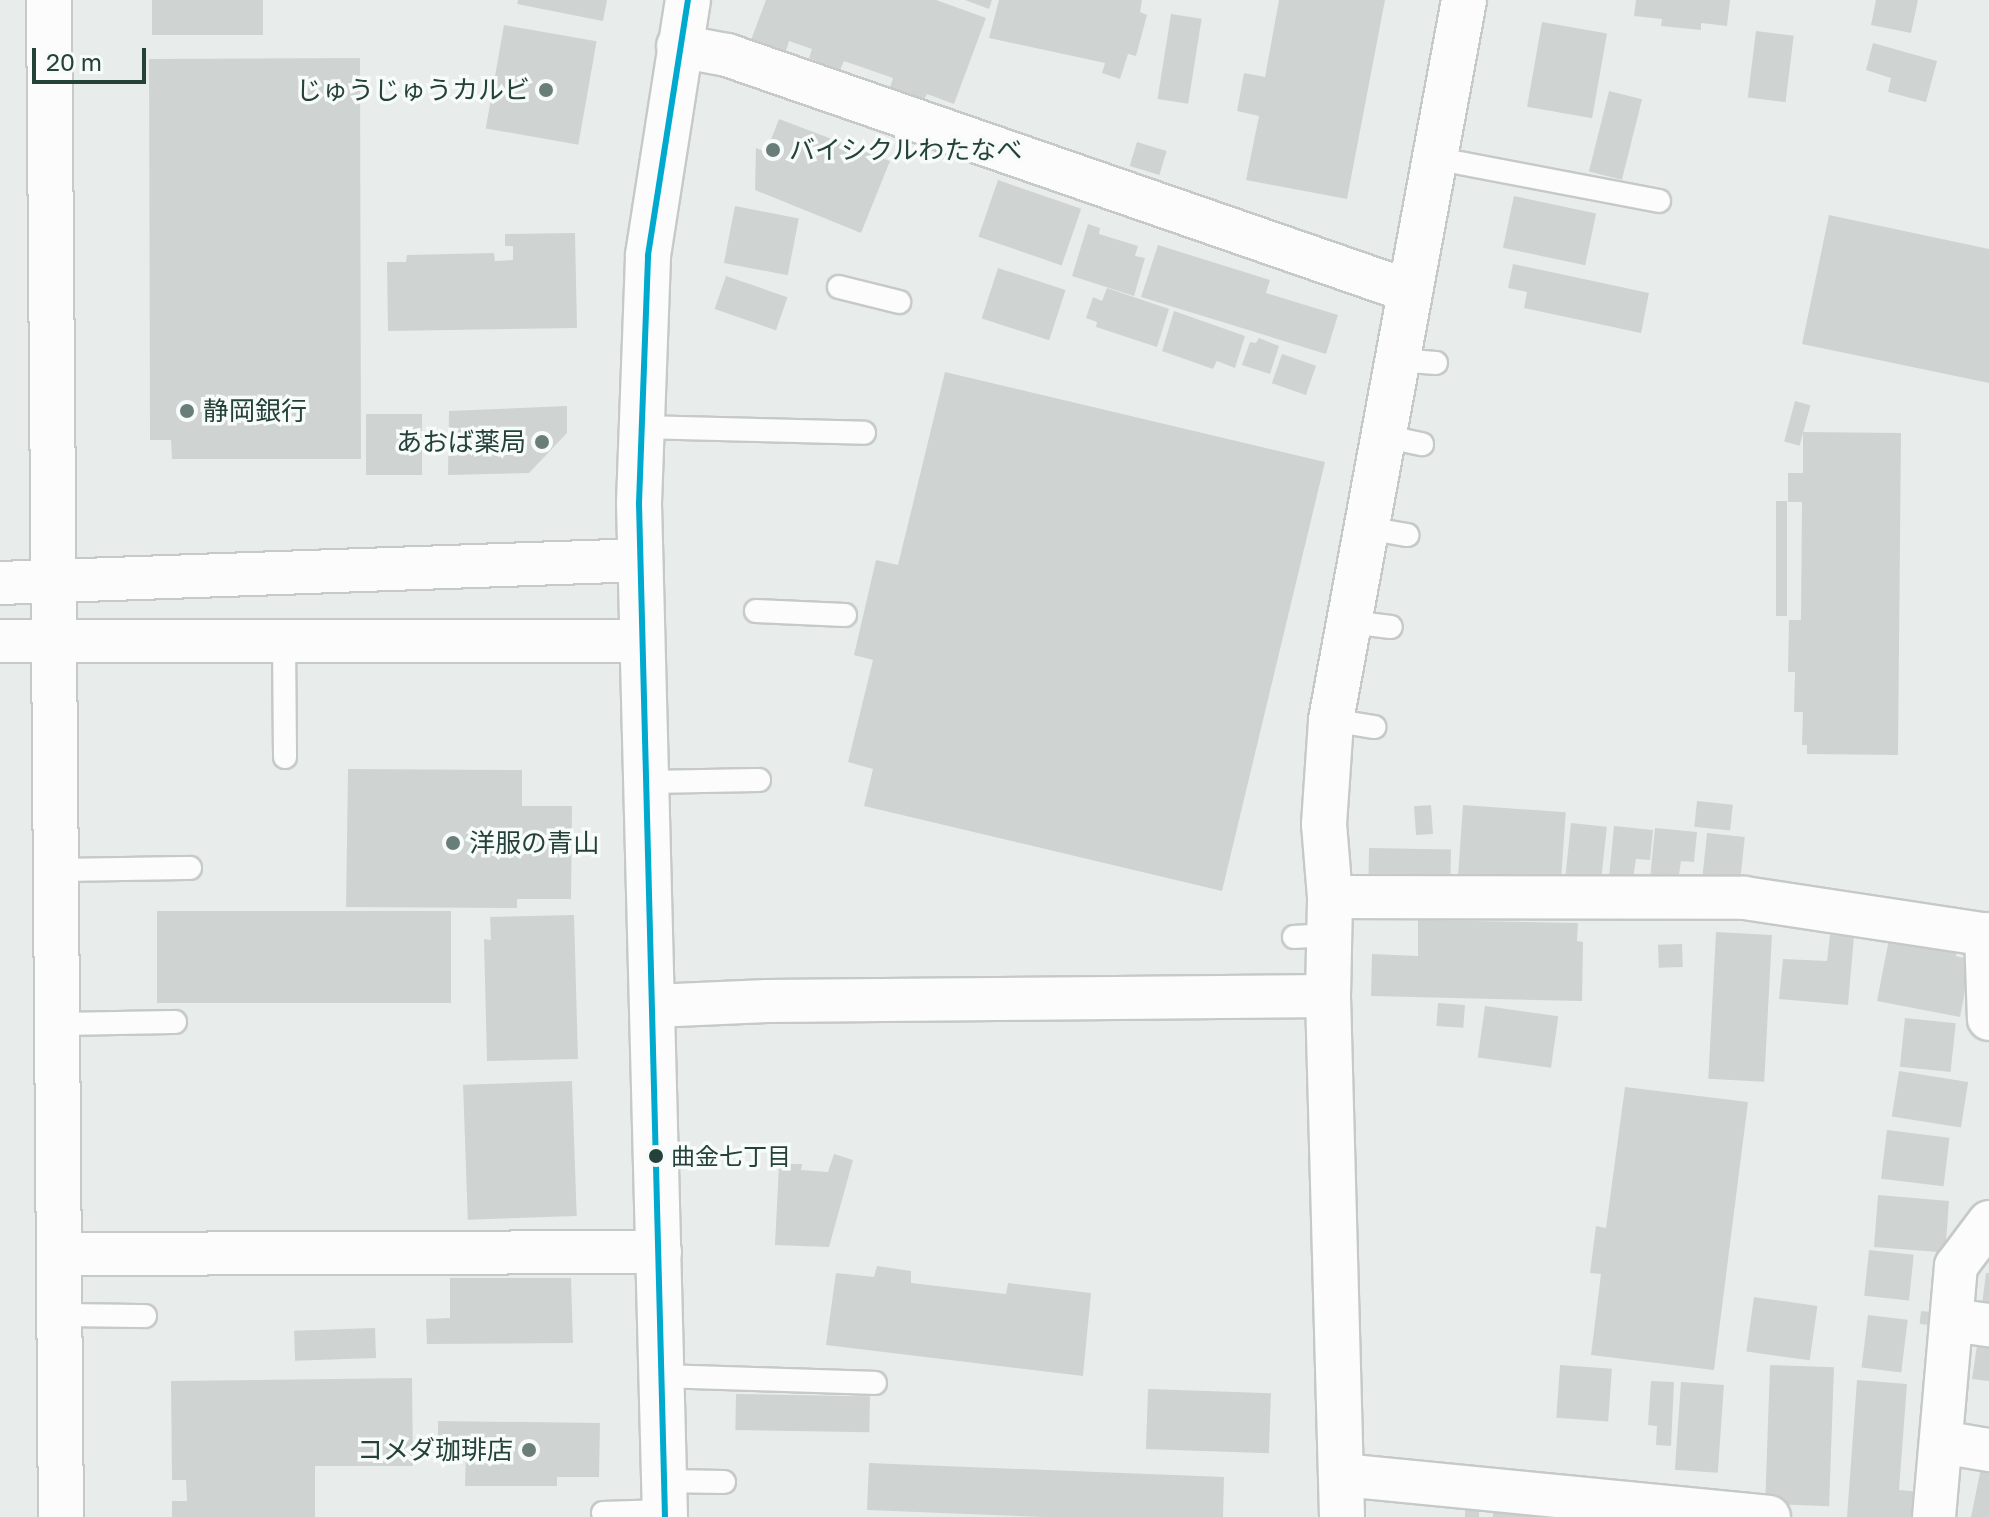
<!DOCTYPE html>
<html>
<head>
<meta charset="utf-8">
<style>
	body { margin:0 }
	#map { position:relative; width:1989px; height:1517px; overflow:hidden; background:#e8edeb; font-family:"Golos Text","Noto Sans JP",sans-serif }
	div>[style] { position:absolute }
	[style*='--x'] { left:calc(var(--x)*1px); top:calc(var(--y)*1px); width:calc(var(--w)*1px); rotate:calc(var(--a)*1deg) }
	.building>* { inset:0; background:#cfd4d2; transform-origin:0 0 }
	.roads { filter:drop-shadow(2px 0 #c5cac8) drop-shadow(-2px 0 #c5cac8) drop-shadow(0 2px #c5cac8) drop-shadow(0 -2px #c5cac8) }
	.lane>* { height:22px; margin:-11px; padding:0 11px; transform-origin:11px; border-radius:11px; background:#fcfcfc }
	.street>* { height:42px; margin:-21px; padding:0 21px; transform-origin:21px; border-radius:21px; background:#fcfcfc }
	.secondary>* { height:44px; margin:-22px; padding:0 22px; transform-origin:22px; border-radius:22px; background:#fcfcfc }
	.bus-1>* { height:6px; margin:-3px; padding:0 3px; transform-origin:3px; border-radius:3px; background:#00a9ce }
	.dots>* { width:22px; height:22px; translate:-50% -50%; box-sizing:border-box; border:4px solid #f7fbf9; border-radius:50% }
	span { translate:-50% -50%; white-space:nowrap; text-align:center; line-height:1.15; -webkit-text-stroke:7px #f7fbf9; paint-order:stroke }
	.bus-label { font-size:24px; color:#24423a }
	.left { translate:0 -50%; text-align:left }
	.poi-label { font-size:26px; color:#24423a }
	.right { translate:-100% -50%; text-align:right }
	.scale { position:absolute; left:32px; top:48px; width:114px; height:36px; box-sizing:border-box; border:4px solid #24423a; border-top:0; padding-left:10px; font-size:24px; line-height:28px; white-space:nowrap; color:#24423a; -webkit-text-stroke:6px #f7fbf9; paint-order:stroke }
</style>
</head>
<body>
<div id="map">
	<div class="building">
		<div style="left:152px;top:0;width:111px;height:35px"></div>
		<div style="clip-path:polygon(518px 0,607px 0,603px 21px,517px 4px)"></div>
		<div style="clip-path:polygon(766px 0,936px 0,986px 18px,954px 104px,927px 94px,923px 102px,890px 88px,893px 78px,844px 61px,840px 70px,809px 58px,812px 49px,789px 41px,786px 51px,751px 40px)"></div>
		<div style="clip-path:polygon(965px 0,992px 0,989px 9px)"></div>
		<div style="clip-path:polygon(999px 0,1142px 0,1140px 12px,1147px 15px,1136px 56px,1128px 54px,1120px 79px,1102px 73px,1105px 63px,989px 38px)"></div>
		<div style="clip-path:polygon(1279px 0,1385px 0,1347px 199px,1246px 180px,1259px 116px,1237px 111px,1244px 73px,1265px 77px)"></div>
		<div style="clip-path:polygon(1636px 0,1730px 0,1727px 26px,1701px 23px,1701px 30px,1661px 26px,1662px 19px,1634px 16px)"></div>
		<div style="clip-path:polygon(1876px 0,1918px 0,1911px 33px,1871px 25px)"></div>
		<div style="left:1171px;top:14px;width:31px;height:86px;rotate:9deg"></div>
		<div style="left:1542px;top:22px;width:66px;height:86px;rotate:10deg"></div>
		<div style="left:504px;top:25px;width:94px;height:105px;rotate:10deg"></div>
		<div style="left:1756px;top:31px;width:38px;height:67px;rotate:7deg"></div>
		<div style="clip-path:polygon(1873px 43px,1937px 61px,1926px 102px,1888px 92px,1891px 78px,1866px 70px)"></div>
		<div style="clip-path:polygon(360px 58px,361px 459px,172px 459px,171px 440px,150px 440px,149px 59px)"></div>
		<div style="left:1609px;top:91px;width:34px;height:83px;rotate:14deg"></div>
		<div style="clip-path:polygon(779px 119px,890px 161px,861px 233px,755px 190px,756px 148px,766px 152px)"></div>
		<div style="left:1137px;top:142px;width:31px;height:25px;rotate:17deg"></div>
		<div style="left:998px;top:180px;width:88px;height:60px;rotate:19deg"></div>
		<div style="left:1514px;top:196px;width:84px;height:53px;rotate:12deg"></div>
		<div style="left:735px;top:206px;width:65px;height:58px;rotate:11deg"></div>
		<div style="clip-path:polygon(1829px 215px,1989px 249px,1989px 383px,1802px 344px)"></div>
		<div style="clip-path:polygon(1088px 224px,1100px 228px,1099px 234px,1138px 246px,1135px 256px,1145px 258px,1134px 296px,1072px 276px)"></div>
		<div style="clip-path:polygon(575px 233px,577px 328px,388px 331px,387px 262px,406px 262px,407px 255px,494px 253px,495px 261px,513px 260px,513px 246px,505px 246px,505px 234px)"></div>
		<div style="clip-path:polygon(1158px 245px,1270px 280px,1266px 293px,1338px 315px,1326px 354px,1141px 297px)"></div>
		<div style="clip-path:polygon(1513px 264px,1649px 293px,1641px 333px,1524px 308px,1527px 292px,1508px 288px)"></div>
		<div style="left:998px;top:268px;width:71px;height:53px;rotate:18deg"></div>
		<div style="left:726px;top:276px;width:65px;height:35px;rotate:19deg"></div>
		<div style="clip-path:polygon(1107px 288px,1169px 309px,1157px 347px,1096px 327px,1097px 322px,1086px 318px,1093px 297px,1102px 301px)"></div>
		<div style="clip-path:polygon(1174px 311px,1245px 336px,1235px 368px,1217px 361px,1213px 369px,1162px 351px)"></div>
		<div style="clip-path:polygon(1259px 338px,1279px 346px,1270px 374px,1242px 365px,1250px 342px,1256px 343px)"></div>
		<div style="left:1282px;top:354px;width:36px;height:31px;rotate:19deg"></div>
		<div style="clip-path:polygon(945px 372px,1325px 462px,1222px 891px,864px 806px,873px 769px,848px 762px,873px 660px,854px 655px,876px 560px,898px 565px)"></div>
		<div style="left:1795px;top:401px;width:16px;height:42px;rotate:15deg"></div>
		<div style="clip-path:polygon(567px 406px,567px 433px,529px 473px,448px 475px,449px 411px)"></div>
		<div style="left:366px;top:414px;width:56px;height:61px"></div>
		<div style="clip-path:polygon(1803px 432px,1901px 433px,1898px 755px,1807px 754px,1807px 745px,1802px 745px,1803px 712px,1794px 712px,1795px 672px,1788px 672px,1789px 620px,1801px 620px,1802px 502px,1788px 502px,1788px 473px,1803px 473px)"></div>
		<div style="left:1776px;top:501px;width:11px;height:115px"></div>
		<div style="clip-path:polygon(348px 769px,522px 770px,522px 806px,572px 806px,571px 899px,517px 899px,517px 908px,346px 907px)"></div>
		<div style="left:1697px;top:801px;width:36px;height:26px;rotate:6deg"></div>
		<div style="left:1431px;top:805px;width:29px;height:17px;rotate:86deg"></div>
		<div style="left:1463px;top:805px;width:103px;height:77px;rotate:4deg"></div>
		<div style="left:1571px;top:823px;width:36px;height:53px;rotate:6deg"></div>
		<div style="clip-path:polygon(1614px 826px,1653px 830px,1650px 860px,1636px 859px,1633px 879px,1609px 877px)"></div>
		<div style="clip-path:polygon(1655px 828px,1697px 832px,1694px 862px,1681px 861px,1678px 881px,1650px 879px)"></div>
		<div style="left:1707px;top:833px;width:38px;height:46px;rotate:6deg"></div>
		<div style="left:1369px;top:848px;width:82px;height:29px;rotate:1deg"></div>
		<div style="left:451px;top:911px;width:92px;height:294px;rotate:90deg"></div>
		<div style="clip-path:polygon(574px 915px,578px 1059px,487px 1061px,484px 939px,491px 940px,490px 917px)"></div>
		<div style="clip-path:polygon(1418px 920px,1578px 923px,1577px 941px,1583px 942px,1582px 1001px,1371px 996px,1372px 954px,1418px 956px)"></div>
		<div style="left:1716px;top:932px;width:56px;height:147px;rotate:3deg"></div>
		<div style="clip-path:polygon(1830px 935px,1854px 936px,1848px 1005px,1779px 999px,1783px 959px,1827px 961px)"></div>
		<div style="clip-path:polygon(1889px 939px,1956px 950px,1956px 956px,1971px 960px,1960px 1017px,1877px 1001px)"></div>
		<div style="left:1682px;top:944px;width:23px;height:24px;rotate:88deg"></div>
		<div style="left:1438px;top:1003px;width:27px;height:23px;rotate:4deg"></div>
		<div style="left:1485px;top:1006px;width:74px;height:52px;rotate:8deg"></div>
		<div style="left:1905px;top:1018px;width:51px;height:49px;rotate:6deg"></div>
		<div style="left:1899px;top:1071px;width:70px;height:46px;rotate:9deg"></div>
		<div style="left:572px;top:1081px;width:135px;height:109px;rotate:88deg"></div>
		<div style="clip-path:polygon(1625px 1087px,1748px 1102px,1714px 1370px,1591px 1355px,1601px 1274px,1590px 1273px,1596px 1226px,1606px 1228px)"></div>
		<div style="left:1887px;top:1130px;width:63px;height:49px;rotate:7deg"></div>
		<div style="clip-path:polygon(834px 1154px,853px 1160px,829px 1247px,775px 1245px,779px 1164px,802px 1164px,801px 1170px,828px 1172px)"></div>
		<div style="clip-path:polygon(1878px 1195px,1949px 1201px,1946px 1241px,1938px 1252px,1874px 1247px)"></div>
		<div style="left:1869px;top:1250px;width:45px;height:46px;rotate:6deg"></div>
		<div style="clip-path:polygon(877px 1266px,911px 1271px,911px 1283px,1006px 1294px,1008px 1283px,1091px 1293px,1083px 1376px,826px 1345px,836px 1273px,874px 1277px)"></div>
		<div style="clip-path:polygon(1986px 1273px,1989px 1273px,1989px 1314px,1981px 1313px)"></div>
		<div style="clip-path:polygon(450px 1278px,571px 1278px,573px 1343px,427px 1344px,426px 1319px,450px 1318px)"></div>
		<div style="left:1754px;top:1297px;width:64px;height:55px;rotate:8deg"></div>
		<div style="left:1921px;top:1311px;width:20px;height:13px;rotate:6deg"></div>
		<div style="left:1868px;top:1315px;width:40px;height:53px;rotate:7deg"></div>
		<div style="left:375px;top:1328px;width:30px;height:81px;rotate:88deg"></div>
		<div style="clip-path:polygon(1977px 1345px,1989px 1347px,1989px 1381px,1972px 1379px)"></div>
		<div style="left:1560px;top:1365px;width:52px;height:53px;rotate:4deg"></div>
		<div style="left:1770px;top:1365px;width:64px;height:139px;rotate:2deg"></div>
		<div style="clip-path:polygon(412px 1378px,413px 1466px,315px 1466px,315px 1517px,172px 1517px,172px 1501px,187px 1501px,186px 1480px,172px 1480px,171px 1381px)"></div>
		<div style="clip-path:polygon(1857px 1380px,1907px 1384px,1899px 1490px,1922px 1492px,1920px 1517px,1847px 1517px)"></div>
		<div style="clip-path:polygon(1651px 1381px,1674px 1382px,1671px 1446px,1656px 1445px,1657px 1426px,1648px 1425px)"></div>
		<div style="left:1681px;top:1382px;width:43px;height:88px;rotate:4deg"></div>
		<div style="left:1148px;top:1389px;width:123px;height:60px;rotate:2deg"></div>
		<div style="left:736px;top:1394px;width:134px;height:36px;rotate:1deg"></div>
		<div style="clip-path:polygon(438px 1421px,600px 1423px,599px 1477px,557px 1477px,557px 1486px,465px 1486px,466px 1452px,438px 1451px)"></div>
		<div style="clip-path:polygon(869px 1463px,1224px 1477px,1223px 1517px,1044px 1517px,867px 1510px)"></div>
		<div style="clip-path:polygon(1981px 1468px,1989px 1470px,1989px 1517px,1971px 1517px)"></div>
		<div style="clip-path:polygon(1493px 1509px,1578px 1517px,1493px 1517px)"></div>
		<div style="left:1465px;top:1510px;width:14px;height:7px"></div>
	</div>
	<div class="roads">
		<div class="lane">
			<div style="--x:1434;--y:158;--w:229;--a:10.8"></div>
			<div style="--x:839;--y:287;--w:62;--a:14"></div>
			<div style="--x:1396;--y:360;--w:40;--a:4.3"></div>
			<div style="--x:642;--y:427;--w:222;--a:1.5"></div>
			<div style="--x:1383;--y:436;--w:40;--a:12"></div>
			<div style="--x:1366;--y:528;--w:42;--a:9.7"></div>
			<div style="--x:756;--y:611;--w:89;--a:2.6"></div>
			<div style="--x:1350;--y:622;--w:41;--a:7"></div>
			<div style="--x:284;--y:641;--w:116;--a:89.5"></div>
			<div style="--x:1331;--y:720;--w:44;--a:9.2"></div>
			<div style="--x:647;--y:782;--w:112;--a:-1"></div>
			<div style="--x:56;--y:870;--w:134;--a:-0.9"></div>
			<div style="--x:1294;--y:937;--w:36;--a:-3"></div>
			<div style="--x:58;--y:1024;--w:117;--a:-1"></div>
			<div style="--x:60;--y:1315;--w:85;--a:0.7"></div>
			<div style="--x:664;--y:1376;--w:211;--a:1.9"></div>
			<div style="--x:664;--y:1481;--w:60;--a:1"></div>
			<div style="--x:603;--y:1513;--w:61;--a:-1.9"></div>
		</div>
		<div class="street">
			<div style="--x:678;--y:46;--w:50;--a:10.4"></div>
			<div style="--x:727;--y:55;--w:722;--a:19.09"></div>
			<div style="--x:0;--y:583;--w:641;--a:-2.05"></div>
			<div style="--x:0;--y:641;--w:643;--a:0"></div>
			<div style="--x:1330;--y:897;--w:414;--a:0.1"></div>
			<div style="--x:1744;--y:898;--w:248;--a:8.6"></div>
			<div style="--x:1986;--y:934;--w:85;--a:88"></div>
			<div style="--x:653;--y:1006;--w:114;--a:-2.5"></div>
			<div style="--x:767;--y:1001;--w:561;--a:-0.51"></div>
			<div style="--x:59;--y:1254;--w:601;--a:-0.19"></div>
			<div style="--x:1952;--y:1320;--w:37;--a:8"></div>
			<div style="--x:1941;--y:1442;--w:49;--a:9.5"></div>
			<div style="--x:1342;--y:1475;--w:429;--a:5.6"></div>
			<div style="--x:1934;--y:1517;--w:252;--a:-85"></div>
			<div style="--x:1956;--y:1266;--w:55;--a:-53.1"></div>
		</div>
		<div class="secondary">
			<div style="--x:49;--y:0;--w:1517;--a:89.55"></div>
			<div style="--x:665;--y:1517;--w:1014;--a:-91.47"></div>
			<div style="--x:639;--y:503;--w:248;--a:-87.9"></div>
			<div style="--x:648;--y:255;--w:258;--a:-81.1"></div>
			<div style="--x:1342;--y:1517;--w:521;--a:-91.54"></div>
			<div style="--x:1328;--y:996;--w:99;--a:-88.8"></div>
			<div style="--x:1330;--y:897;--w:73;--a:-94.7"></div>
			<div style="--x:1324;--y:824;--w:104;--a:-86.1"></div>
			<div style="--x:1331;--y:720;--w:732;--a:-79.53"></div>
		</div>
	</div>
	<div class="bus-1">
		<div style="--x:665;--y:1517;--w:1014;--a:-91.47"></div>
		<div style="--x:639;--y:503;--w:248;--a:-87.9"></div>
		<div style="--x:648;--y:255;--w:258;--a:-81.1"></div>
	</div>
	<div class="dots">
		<div style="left:546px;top:90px;background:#697e78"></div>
		<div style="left:773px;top:150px;background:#697e78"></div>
		<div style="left:187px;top:411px;background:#697e78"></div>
		<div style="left:542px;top:442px;background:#697e78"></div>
		<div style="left:453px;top:843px;background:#697e78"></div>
		<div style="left:656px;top:1156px;background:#24423a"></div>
		<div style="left:529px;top:1450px;background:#697e78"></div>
	</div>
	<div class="bus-label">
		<span class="left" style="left:671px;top:1156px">曲金七丁目</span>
	</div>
	<div class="poi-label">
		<span class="right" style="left:530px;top:90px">じゅうじゅうカルビ</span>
		<span class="left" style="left:789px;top:150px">バイシクルわたなべ</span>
		<span class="left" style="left:203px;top:411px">静岡銀行</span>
		<span class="right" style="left:526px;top:442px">あおば薬局</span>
		<span class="left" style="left:469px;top:843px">洋服の青山</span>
		<span class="right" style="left:513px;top:1450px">コメダ珈琲店</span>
	</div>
	<div class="scale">20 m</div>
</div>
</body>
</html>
